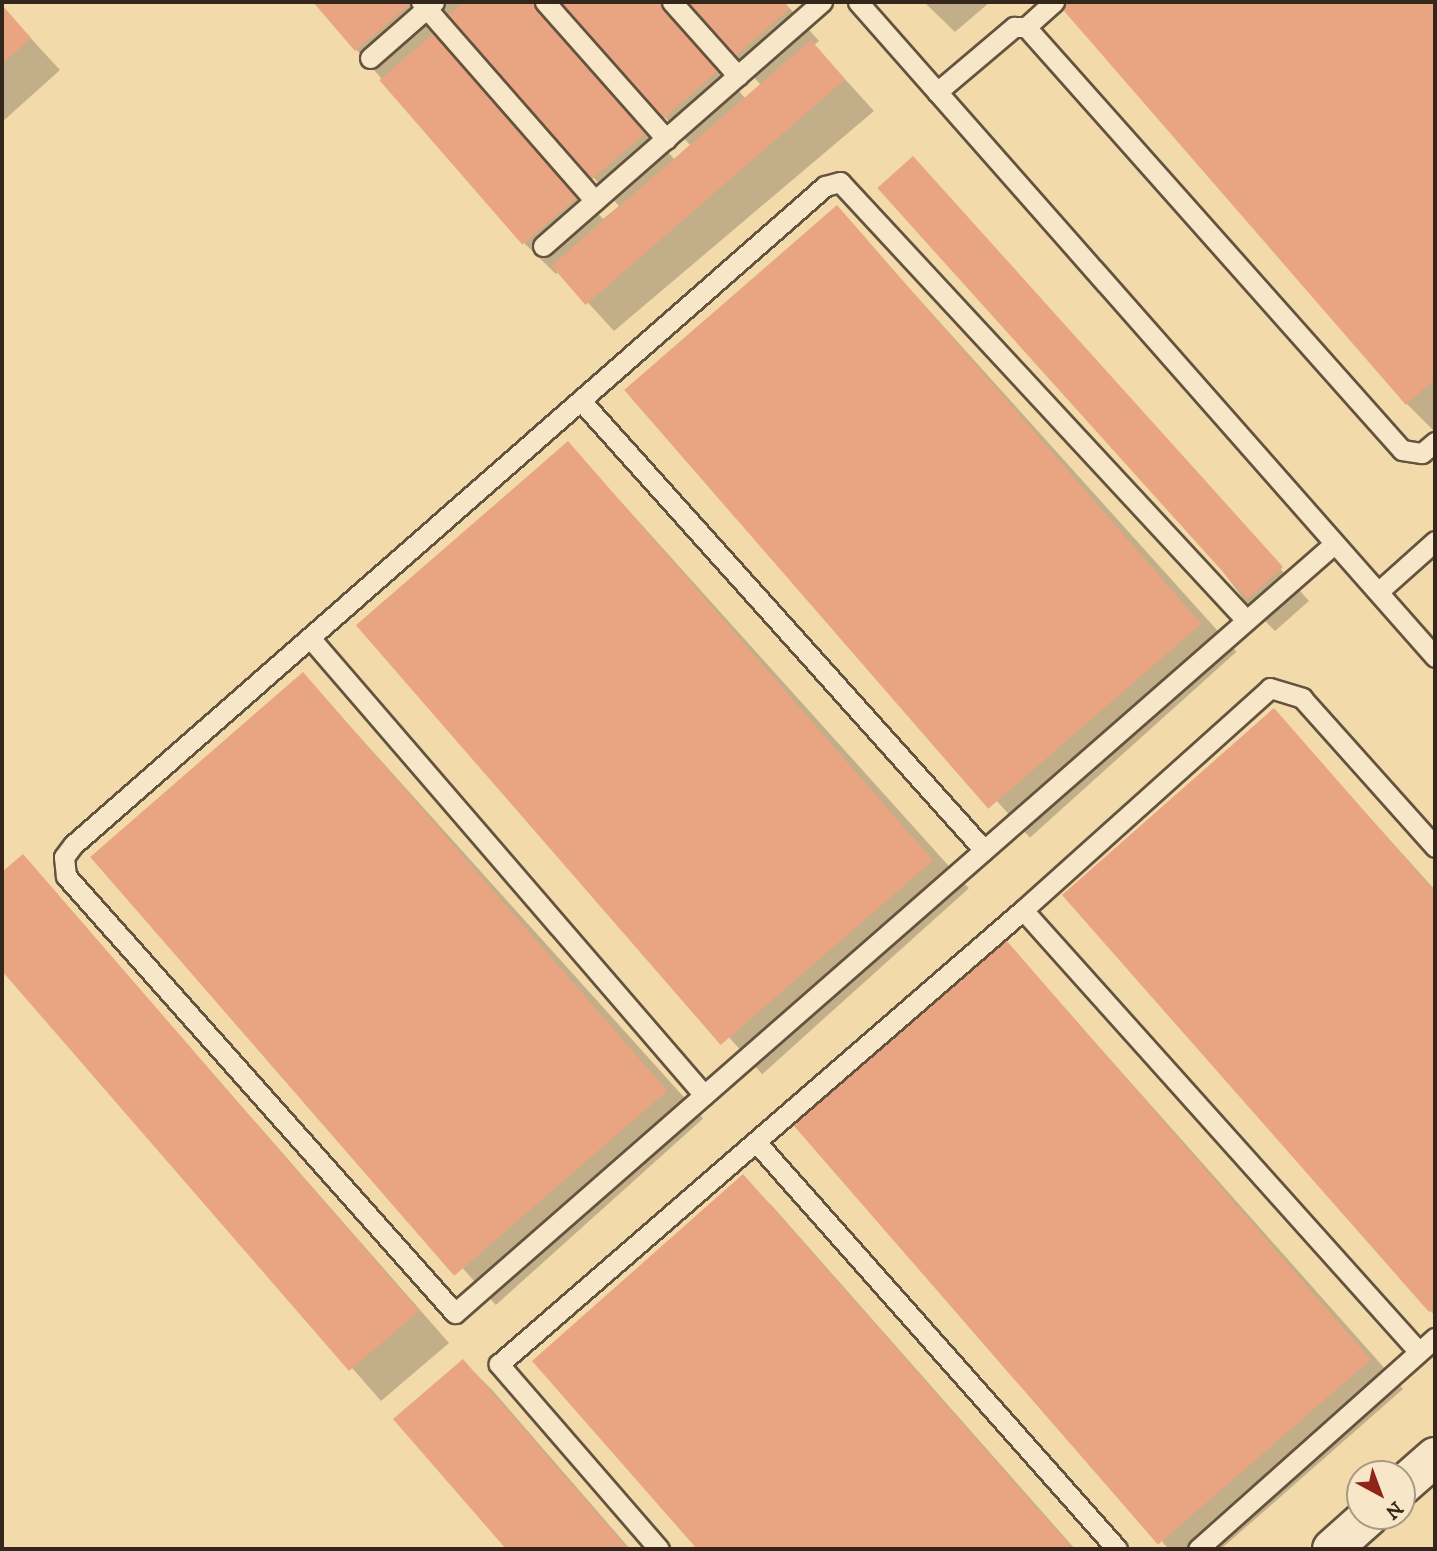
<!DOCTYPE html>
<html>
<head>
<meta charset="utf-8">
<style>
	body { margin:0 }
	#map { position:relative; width:1437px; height:1551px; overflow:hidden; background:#f3daab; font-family:"IM FELL DW Pica",serif }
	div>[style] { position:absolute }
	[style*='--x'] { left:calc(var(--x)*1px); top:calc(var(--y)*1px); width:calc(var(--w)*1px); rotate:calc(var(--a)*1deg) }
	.shadow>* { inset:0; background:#0003; transform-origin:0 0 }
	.building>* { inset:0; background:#e9a582; transform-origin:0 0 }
	.roads { filter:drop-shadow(2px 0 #64533f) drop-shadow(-2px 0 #64533f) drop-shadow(0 2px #64533f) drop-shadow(0 -2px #64533f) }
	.lane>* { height:19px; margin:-9.5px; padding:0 9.5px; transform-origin:9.5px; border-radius:9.5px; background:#f7e7c8 }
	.secondary>* { height:38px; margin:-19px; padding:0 19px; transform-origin:19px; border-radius:19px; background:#f7e7c8 }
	span { translate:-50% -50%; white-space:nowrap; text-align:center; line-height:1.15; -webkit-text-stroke:7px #f7e7c8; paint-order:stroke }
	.frame { position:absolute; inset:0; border:4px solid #34261b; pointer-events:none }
	.north { position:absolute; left:1346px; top:1460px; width:70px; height:70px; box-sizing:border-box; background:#f7e7c8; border:2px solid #a99a83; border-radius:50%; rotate:139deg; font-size:19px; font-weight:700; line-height:28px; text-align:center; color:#34261b }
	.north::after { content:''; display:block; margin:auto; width:24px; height:32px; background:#8f2418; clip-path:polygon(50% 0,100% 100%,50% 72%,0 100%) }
</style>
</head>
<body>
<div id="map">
	<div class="shadow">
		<div style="clip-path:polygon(315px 2px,416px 2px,603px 219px,619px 206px,456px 24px,431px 2px,536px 2px,674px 159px,690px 145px,561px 2px,661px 2px,745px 98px,761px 85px,684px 2px,784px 2px,819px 41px,814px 45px,874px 111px,614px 331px,559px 271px,556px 274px,525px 244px)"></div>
		<div style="clip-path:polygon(924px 2px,990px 2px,955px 32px)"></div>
		<div style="clip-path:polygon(1057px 2px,1435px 2px,1435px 432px,1407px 404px)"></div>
		<div style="clip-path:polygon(2px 7px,60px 70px,2px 122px)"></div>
		<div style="clip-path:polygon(913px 158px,1309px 601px,1275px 631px,1245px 601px)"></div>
		<div style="left:837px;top:208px;width:597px;height:278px;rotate:48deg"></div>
		<div style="left:568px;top:443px;width:599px;height:278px;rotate:48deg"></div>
		<div style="left:303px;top:674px;width:598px;height:279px;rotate:48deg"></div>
		<div style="clip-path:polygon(1274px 711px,1435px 890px,1435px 1316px,1064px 895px)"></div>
		<div style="clip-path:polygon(22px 856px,449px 1343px,381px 1401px,2px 968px,2px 874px)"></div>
		<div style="clip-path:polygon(1006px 942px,1403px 1389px,1221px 1549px,1169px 1549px,1163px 1543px)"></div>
		<div style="clip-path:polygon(743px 1177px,774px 1208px,1075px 1549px,700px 1549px,534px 1361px)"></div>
		<div style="clip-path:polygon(463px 1361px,494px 1392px,630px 1549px,508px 1549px,395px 1419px)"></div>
	</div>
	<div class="building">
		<div style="clip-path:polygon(313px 2px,412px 2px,355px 51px)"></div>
		<div style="clip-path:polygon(463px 2px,535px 2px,648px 131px,591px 180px,447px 16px)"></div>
		<div style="clip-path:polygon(559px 2px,659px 2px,719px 70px,662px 120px)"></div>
		<div style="clip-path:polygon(682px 2px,783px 2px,789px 9px,732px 59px)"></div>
		<div style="clip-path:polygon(1061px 2px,1435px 2px,1435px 379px,1406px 405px,1058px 4px)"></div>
		<div style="clip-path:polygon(2px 5px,31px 38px,2px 64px)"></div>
		<div style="left:436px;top:31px;width:218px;height:75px;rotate:49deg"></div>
		<div style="left:811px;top:40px;width:52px;height:344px;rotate:49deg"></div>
		<div style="left:913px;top:156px;width:553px;height:48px;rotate:48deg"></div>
		<div style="left:837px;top:205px;width:555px;height:282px;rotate:49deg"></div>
		<div style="left:568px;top:441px;width:556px;height:281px;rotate:49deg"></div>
		<div style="left:303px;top:672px;width:555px;height:282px;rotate:49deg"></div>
		<div style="clip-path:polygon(1274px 708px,1435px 892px,1435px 1307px,1429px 1312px,1062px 895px)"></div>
		<div style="clip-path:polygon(23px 854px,419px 1311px,349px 1371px,2px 971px,2px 872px)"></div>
		<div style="left:1006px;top:940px;width:556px;height:282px;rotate:49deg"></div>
		<div style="clip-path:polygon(743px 1174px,1073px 1549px,697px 1549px,532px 1361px)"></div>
		<div style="clip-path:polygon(463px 1359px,628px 1549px,506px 1549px,393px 1419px)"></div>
	</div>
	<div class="roads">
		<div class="lane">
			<div style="--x:421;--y:2;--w:264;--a:48.8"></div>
			<div style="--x:545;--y:2;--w:183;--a:48.5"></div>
			<div style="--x:672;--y:2;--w:99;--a:48.3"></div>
			<div style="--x:858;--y:2;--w:873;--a:48.62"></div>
			<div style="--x:1026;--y:27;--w:38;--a:-42"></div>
			<div style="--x:370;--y:58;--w:85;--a:-41.2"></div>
			<div style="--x:937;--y:92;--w:101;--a:-40.2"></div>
			<div style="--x:1014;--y:27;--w:12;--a:0"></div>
			<div style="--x:1026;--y:27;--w:566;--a:48.37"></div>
			<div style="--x:1402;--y:450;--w:20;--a:9"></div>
			<div style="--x:1422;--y:453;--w:17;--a:-40"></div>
			<div style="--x:543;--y:246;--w:371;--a:-41.2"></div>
			<div style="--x:582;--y:402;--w:602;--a:48.1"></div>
			<div style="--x:1378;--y:592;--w:76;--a:-41.8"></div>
			<div style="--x:1246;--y:620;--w:597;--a:-132.83"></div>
			<div style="--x:840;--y:182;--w:16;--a:165"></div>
			<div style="--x:825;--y:186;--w:1000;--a:138.77"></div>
			<div style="--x:73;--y:845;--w:15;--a:127"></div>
			<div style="--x:64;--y:857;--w:19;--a:84"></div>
			<div style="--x:66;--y:876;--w:585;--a:48.33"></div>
			<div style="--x:455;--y:1313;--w:1168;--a:-41.18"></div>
			<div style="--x:311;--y:639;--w:602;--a:49.24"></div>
			<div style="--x:1023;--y:910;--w:593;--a:48.14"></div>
			<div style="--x:756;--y:1142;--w:544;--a:48.43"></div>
			<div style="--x:659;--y:1549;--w:245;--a:-130.9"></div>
			<div style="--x:499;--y:1364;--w:693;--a:-40.91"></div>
			<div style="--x:1023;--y:910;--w:332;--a:-41.9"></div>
			<div style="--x:1270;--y:688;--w:34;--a:17"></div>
			<div style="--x:1302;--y:698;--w:200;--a:48.2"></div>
			<div style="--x:1198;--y:1549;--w:317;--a:-41.7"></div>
		</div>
		<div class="secondary">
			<div style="--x:1402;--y:1486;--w:44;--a:-41.3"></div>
			<div style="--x:1332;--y:1549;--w:50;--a:-41.7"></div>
		</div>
	</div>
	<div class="frame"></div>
	<div class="north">N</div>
</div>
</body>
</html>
